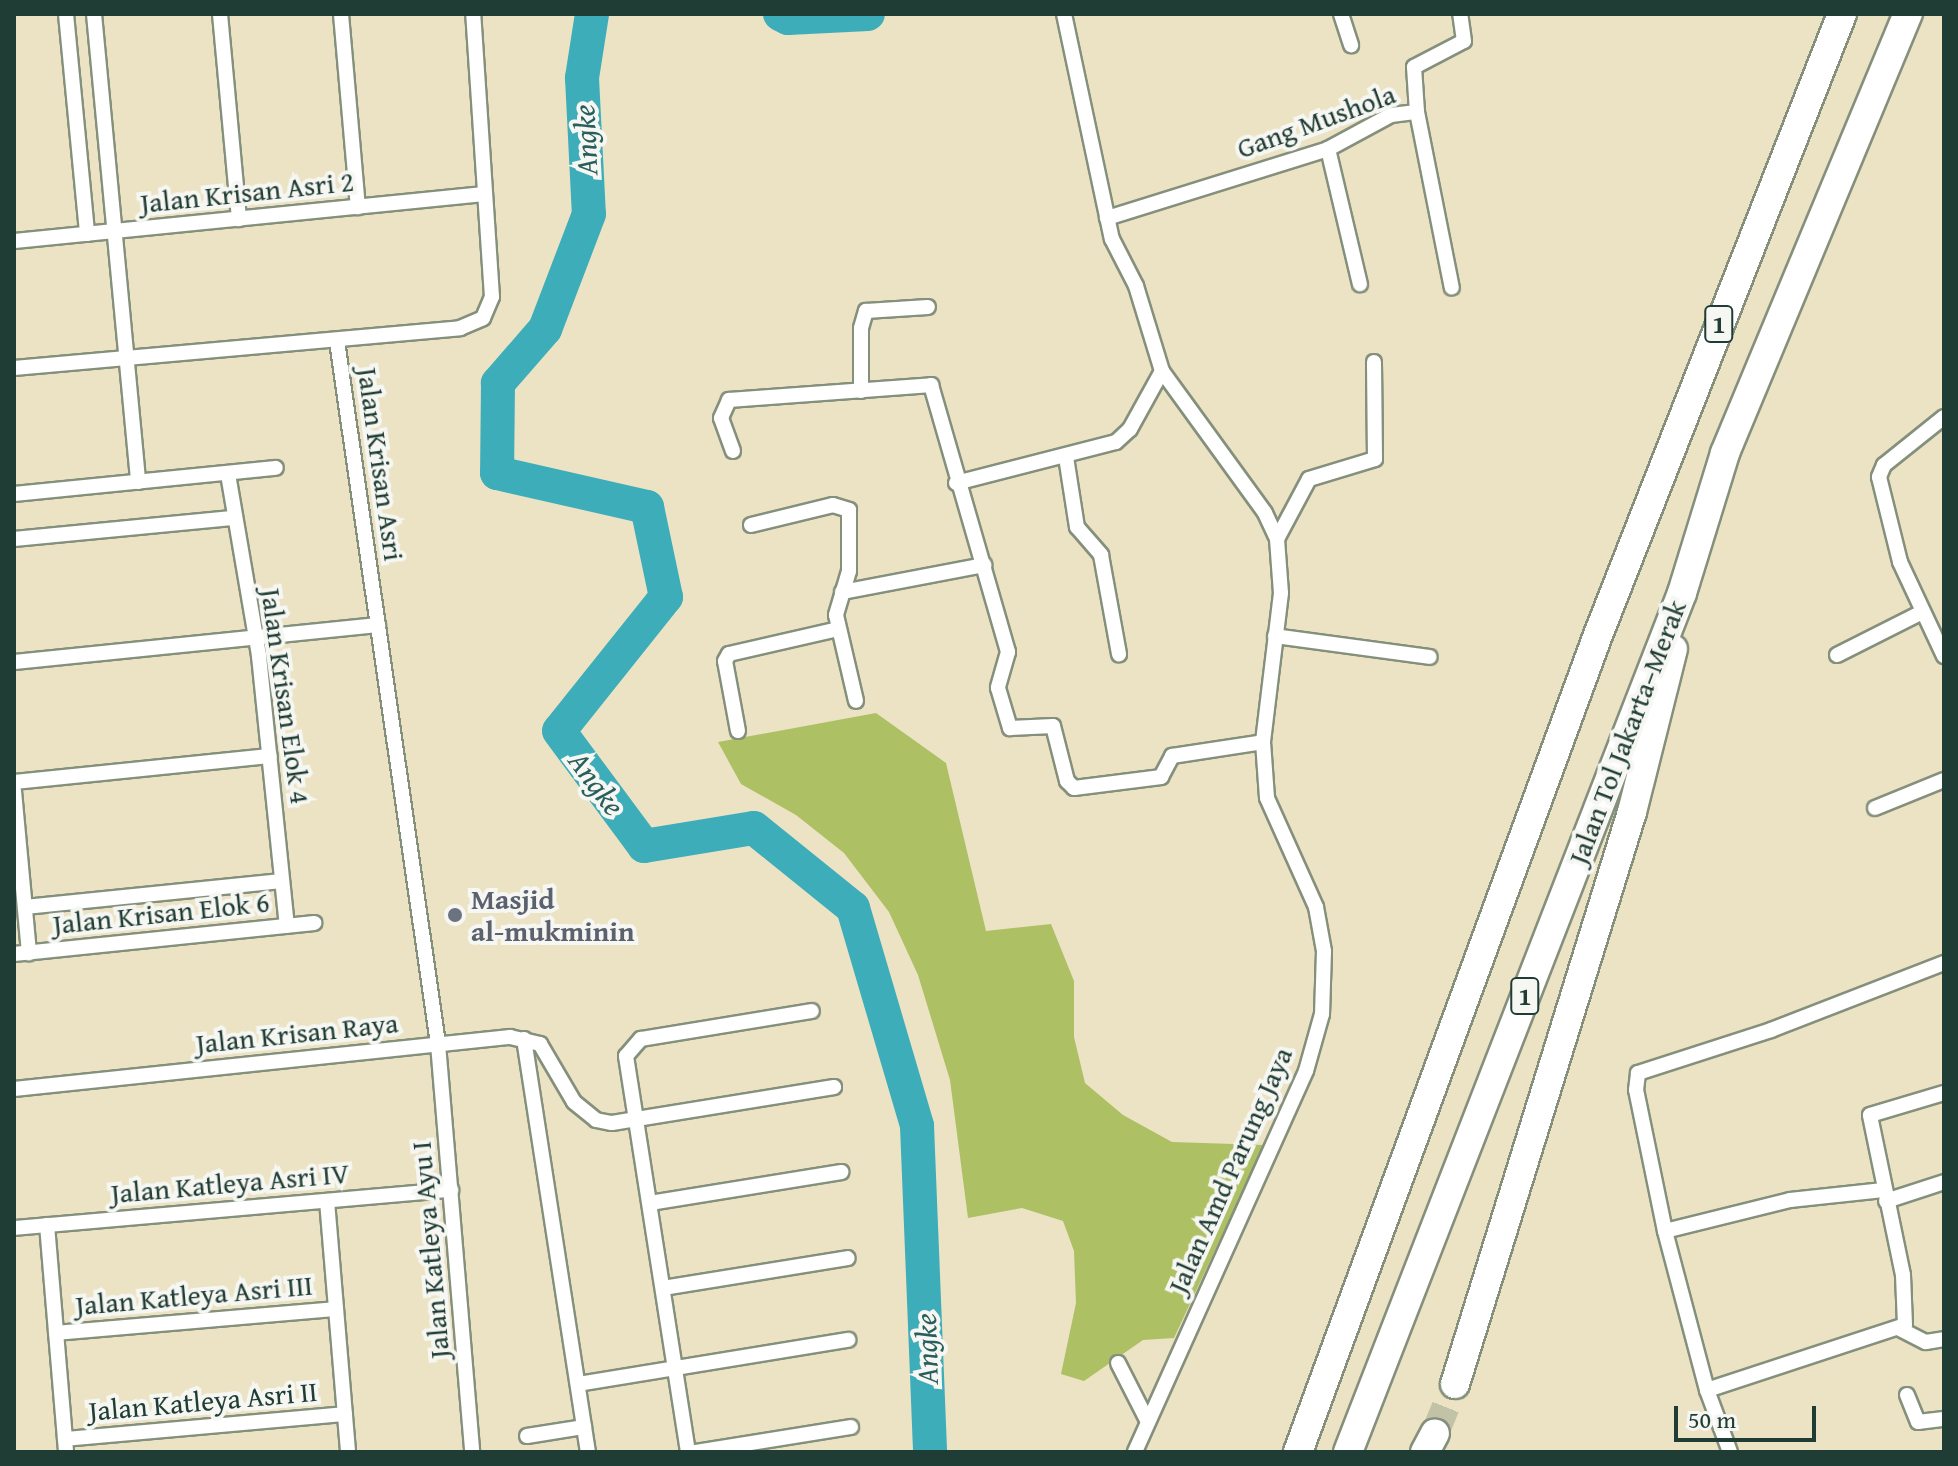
<!DOCTYPE html>
<html>
<head>
<meta charset="utf-8">
<style>
	body { margin:0 }
	#map { position:relative; width:1958px; height:1466px; overflow:hidden; background:#ebe3c4; font-family:"Gentium Book Plus",serif }
	div>[style] { position:absolute }
	[style*='--x'] { left:calc(var(--x)*1px); top:calc(var(--y)*1px); width:calc(var(--w)*1px); rotate:calc(var(--a)*1deg) }
	.green>* { inset:0; background:#adc063 }
	.river>* { height:34px; margin:-17px; padding:0 17px; transform-origin:17px; border-radius:17px; background:#3dadba }
	.highway-tunnel>* { height:28px; margin-top:-14px; transform-origin:0; background:repeating-linear-gradient(90deg,#c2c2a7 0 28px,transparent 0 42px) }
	.roads { filter:drop-shadow(2px 0 #85907c) drop-shadow(-2px 0 #85907c) drop-shadow(0 2px #85907c) drop-shadow(0 -2px #85907c) }
	.street>* { height:14px; margin:-7px; padding:0 7px; transform-origin:7px; border-radius:7px; background:#fff }
	.highway>* { height:28px; margin:-14px; padding:0 14px; transform-origin:14px; border-radius:14px; background:#fff }
	.dots>* { width:22px; height:22px; translate:-50% -50%; box-sizing:border-box; border:4px solid #f6f6f2; border-radius:50% }
	span { translate:-50% -50%; white-space:nowrap; text-align:center; line-height:1.15; -webkit-text-stroke:8px #f6f6f2; paint-order:stroke }
	.shield-label span { padding:2px 6px; background:#f6f6f2; border:2px solid; border-radius:6px; -webkit-text-stroke-width:0 }
	.shield-label { font-size:26px; color:#1f3d34; font-weight:700 }
	.street-label { font-size:28px; color:#1f3d34 }
	.worship-label { font-size:28px; color:#5b616d; font-weight:700 }
	.left { translate:0 -50%; text-align:left }
	.water-label { font-size:30px; color:#285f5c; font-style:italic }
	.frame { position:absolute; inset:0; border:16px solid #1f3d34; pointer-events:none }
	.scale { position:absolute; left:1674px; top:1406px; width:142px; height:36px; box-sizing:border-box; border:4px solid #1f3d34; border-top:0; padding-left:10px; font-size:24px; line-height:28px; white-space:nowrap; color:#1f3d34; -webkit-text-stroke:6px #f6f6f2; paint-order:stroke }
</style>
</head>
<body>
<div id="map">
	<div class="green">
		<div style="clip-path:polygon(876px 713px,946px 763px,986px 931px,1051px 924px,1074px 981px,1074px 1037px,1085px 1083px,1123px 1115px,1172px 1142px,1264px 1145px,1174px 1338px,1143px 1340px,1084px 1381px,1061px 1374px,1076px 1303px,1074px 1251px,1063px 1221px,1022px 1208px,968px 1218px,950px 1080px,918px 975px,889px 912px,844px 853px,796px 815px,741px 784px,718px 742px)"></div>
	</div>
	<div class="river">
		<div style="--x:592;--y:14;--w:65;--a:98.9"></div>
		<div style="--x:582;--y:78;--w:136;--a:87.1"></div>
		<div style="--x:589;--y:214;--w:123;--a:110.9"></div>
		<div style="--x:545;--y:329;--w:72;--a:131"></div>
		<div style="--x:498;--y:383;--w:90;--a:90.6"></div>
		<div style="--x:497;--y:473;--w:154;--a:12.8"></div>
		<div style="--x:647;--y:507;--w:92;--a:78.1"></div>
		<div style="--x:666;--y:597;--w:171;--a:128.6"></div>
		<div style="--x:559;--y:731;--w:143;--a:53.5"></div>
		<div style="--x:644;--y:846;--w:111;--a:-9.3"></div>
		<div style="--x:754;--y:828;--w:127;--a:38.9"></div>
		<div style="--x:853;--y:908;--w:227;--a:73.6"></div>
		<div style="--x:917;--y:1126;--w:326;--a:87.7"></div>
		<div style="--x:780;--y:14;--w:9;--a:27"></div>
		<div style="--x:788;--y:18;--w:80;--a:-2.9"></div>
	</div>
	<div class="highway-tunnel">
		<div style="--x:1435;--y:1433;--w:53;--a:-67.8"></div>
	</div>
	<div class="roads">
		<div class="street">
			<div style="--x:66;--y:14;--w:221;--a:84.5"></div>
			<div style="--x:94;--y:14;--w:470;--a:84.6"></div>
			<div style="--x:220;--y:14;--w:206;--a:84.7"></div>
			<div style="--x:341;--y:14;--w:194;--a:85"></div>
			<div style="--x:1064;--y:14;--w:230;--a:78"></div>
			<div style="--x:1112;--y:239;--w:53;--a:62.9"></div>
			<div style="--x:1136;--y:286;--w:89;--a:73"></div>
			<div style="--x:1162;--y:371;--w:175;--a:54"></div>
			<div style="--x:1265;--y:513;--w:29;--a:65"></div>
			<div style="--x:1277;--y:539;--w:54;--a:85.8"></div>
			<div style="--x:1281;--y:593;--w:150;--a:96.9"></div>
			<div style="--x:1263;--y:742;--w:56;--a:85.9"></div>
			<div style="--x:1267;--y:798;--w:120;--a:65.8"></div>
			<div style="--x:1316;--y:907;--w:45;--a:79.7"></div>
			<div style="--x:1324;--y:951;--w:63;--a:91.8"></div>
			<div style="--x:1322;--y:1014;--w:59;--a:105.7"></div>
			<div style="--x:1306;--y:1071;--w:418;--a:114.2"></div>
			<div style="--x:1341;--y:14;--w:33;--a:72"></div>
			<div style="--x:1417;--y:112;--w:45;--a:-93.8"></div>
			<div style="--x:1414;--y:67;--w:56;--a:-27.5"></div>
			<div style="--x:1464;--y:41;--w:27;--a:-98"></div>
			<div style="--x:1328;--y:149;--w:139;--a:76.7"></div>
			<div style="--x:1107;--y:218;--w:232;--a:-17.3"></div>
			<div style="--x:1328;--y:149;--w:72;--a:-28.4"></div>
			<div style="--x:1391;--y:115;--w:26;--a:-7"></div>
			<div style="--x:1417;--y:112;--w:179;--a:78.8"></div>
			<div style="--x:14;--y:241;--w:473;--a:-5.7"></div>
			<div style="--x:337;--y:341;--w:710;--a:81.82"></div>
			<div style="--x:438;--y:1044;--w:409;--a:85.2"></div>
			<div style="--x:14;--y:368;--w:448;--a:-5.1"></div>
			<div style="--x:460;--y:328;--w:25;--a:-23"></div>
			<div style="--x:483;--y:318;--w:23;--a:-67"></div>
			<div style="--x:492;--y:297;--w:284;--a:-93.8"></div>
			<div style="--x:861;--y:391;--w:63;--a:-90"></div>
			<div style="--x:861;--y:328;--w:18;--a:-74"></div>
			<div style="--x:866;--y:311;--w:62;--a:-3.7"></div>
			<div style="--x:1944;--y:417;--w:77;--a:141.3"></div>
			<div style="--x:1884;--y:465;--w:13;--a:113"></div>
			<div style="--x:1879;--y:477;--w:88;--a:76.1"></div>
			<div style="--x:1900;--y:562;--w:104;--a:64.9"></div>
			<div style="--x:733;--y:451;--w:35;--a:-110"></div>
			<div style="--x:721;--y:418;--w:20;--a:-66"></div>
			<div style="--x:729;--y:400;--w:203;--a:-4.2"></div>
			<div style="--x:931;--y:385;--w:278;--a:73.9"></div>
			<div style="--x:1008;--y:652;--w:37;--a:106"></div>
			<div style="--x:998;--y:688;--w:42;--a:73.3"></div>
			<div style="--x:1010;--y:728;--w:43;--a:-2.7"></div>
			<div style="--x:1053;--y:726;--w:57;--a:75.7"></div>
			<div style="--x:1067;--y:781;--w:10;--a:45"></div>
			<div style="--x:1074;--y:788;--w:88;--a:-7.2"></div>
			<div style="--x:1161;--y:777;--w:24;--a:-62"></div>
			<div style="--x:1172;--y:756;--w:92;--a:-8.7"></div>
			<div style="--x:1066;--y:457;--w:71;--a:81.1"></div>
			<div style="--x:1077;--y:527;--w:37;--a:49"></div>
			<div style="--x:1101;--y:555;--w:101;--a:79.7"></div>
			<div style="--x:228;--y:474;--w:185;--a:80.3"></div>
			<div style="--x:259;--y:656;--w:271;--a:84.1"></div>
			<div style="--x:956;--y:483;--w:165;--a:-14.4"></div>
			<div style="--x:1116;--y:442;--w:19;--a:-43"></div>
			<div style="--x:1130;--y:429;--w:66;--a:-61.1"></div>
			<div style="--x:14;--y:494;--w:263;--a:-5.7"></div>
			<div style="--x:751;--y:525;--w:84;--a:-13.7"></div>
			<div style="--x:833;--y:505;--w:17;--a:17"></div>
			<div style="--x:849;--y:510;--w:61;--a:90"></div>
			<div style="--x:849;--y:571;--w:46;--a:106.5"></div>
			<div style="--x:836;--y:615;--w:88;--a:76.9"></div>
			<div style="--x:14;--y:539;--w:219;--a:-5.5"></div>
			<div style="--x:1277;--y:539;--w:68;--a:-61.9"></div>
			<div style="--x:1309;--y:479;--w:69;--a:-16.9"></div>
			<div style="--x:1375;--y:459;--w:97;--a:-90.6"></div>
			<div style="--x:842;--y:592;--w:145;--a:-10.8"></div>
			<div style="--x:1275;--y:636;--w:156;--a:7.7"></div>
			<div style="--x:1837;--y:655;--w:95;--a:-26.8"></div>
			<div style="--x:14;--y:662;--w:366;--a:-5.8"></div>
			<div style="--x:738;--y:731;--w:71;--a:-100.5"></div>
			<div style="--x:725;--y:661;--w:8;--a:-60"></div>
			<div style="--x:729;--y:654;--w:112;--a:-12.9"></div>
			<div style="--x:14;--y:782;--w:257;--a:-5.8"></div>
			<div style="--x:14;--y:791;--w:163;--a:84.7"></div>
			<div style="--x:1875;--y:808;--w:74;--a:-22.1"></div>
			<div style="--x:25;--y:907;--w:258;--a:-5.8"></div>
			<div style="--x:14;--y:954;--w:302;--a:-5.9"></div>
			<div style="--x:524;--y:1039;--w:418;--a:81.2"></div>
			<div style="--x:14;--y:1089;--w:499;--a:-6"></div>
			<div style="--x:510;--y:1037;--w:31;--a:13"></div>
			<div style="--x:540;--y:1044;--w:67;--a:59.6"></div>
			<div style="--x:574;--y:1102;--w:28;--a:39"></div>
			<div style="--x:596;--y:1120;--w:16;--a:11"></div>
			<div style="--x:612;--y:1123;--w:225;--a:-9.2"></div>
			<div style="--x:327;--y:1201;--w:252;--a:85.2"></div>
			<div style="--x:1886;--y:1201;--w:61;--a:-18.1"></div>
			<div style="--x:650;--y:1203;--w:194;--a:-9.2"></div>
			<div style="--x:47;--y:1225;--w:228;--a:85.2"></div>
			<div style="--x:14;--y:1228;--w:439;--a:-5"></div>
			<div style="--x:1665;--y:1231;--w:129;--a:-13.9"></div>
			<div style="--x:1790;--y:1200;--w:94;--a:-6.1"></div>
			<div style="--x:663;--y:1288;--w:187;--a:-9.2"></div>
			<div style="--x:1900;--y:1329;--w:29;--a:27"></div>
			<div style="--x:1926;--y:1342;--w:18;--a:-9"></div>
			<div style="--x:56;--y:1333;--w:281;--a:-4.9"></div>
			<div style="--x:1118;--y:1363;--w:64;--a:63"></div>
			<div style="--x:578;--y:1384;--w:274;--a:-9.3"></div>
			<div style="--x:1707;--y:1390;--w:208;--a:-18.2"></div>
			<div style="--x:1905;--y:1325;--w:50;--a:-92.3"></div>
			<div style="--x:1903;--y:1275;--w:163;--a:-101.7"></div>
			<div style="--x:1870;--y:1115;--w:77;--a:-16.6"></div>
			<div style="--x:1907;--y:1395;--w:29;--a:68"></div>
			<div style="--x:1918;--y:1422;--w:26;--a:-7"></div>
			<div style="--x:527;--y:1436;--w:58;--a:-9"></div>
			<div style="--x:65;--y:1439;--w:281;--a:-5.1"></div>
			<div style="--x:688;--y:1452;--w:401;--a:-98.9"></div>
			<div style="--x:626;--y:1056;--w:23;--a:-49"></div>
			<div style="--x:641;--y:1039;--w:173;--a:-9.3"></div>
			<div style="--x:695;--y:1452;--w:158;--a:-9.1"></div>
			<div style="--x:1730;--y:1452;--w:66;--a:-110.4"></div>
			<div style="--x:1707;--y:1390;--w:164;--a:-104.8"></div>
			<div style="--x:1665;--y:1231;--w:144;--a:-101.6"></div>
			<div style="--x:1636;--y:1090;--w:17;--a:-83"></div>
			<div style="--x:1638;--y:1073;--w:140;--a:-17.9"></div>
			<div style="--x:1771;--y:1030;--w:186;--a:-21.2"></div>
		</div>
		<div class="highway">
			<div style="--x:1455;--y:1384;--w:599;--a:-72.81"></div>
			<div style="--x:1632;--y:812;--w:168;--a:-75.9"></div>
			<div style="--x:1298;--y:1452;--w:870;--a:-69.84"></div>
			<div style="--x:1598;--y:635;--w:667;--a:-68.55"></div>
			<div style="--x:1348;--y:1452;--w:922;--a:-68.75"></div>
			<div style="--x:1682;--y:593;--w:146;--a:-72.9"></div>
			<div style="--x:1725;--y:453;--w:476;--a:-67.4"></div>
			<div style="--x:1425;--y:1452;--w:21;--a:-62"></div>
		</div>
	</div>
	<div class="dots">
		<div style="left:455px;top:915px;background:#6b7280"></div>
	</div>
	<div class="shield-label">
		<span style="left:1719px;top:324px">1</span>
		<span style="left:1525px;top:996px">1</span>
	</div>
	<div class="street-label">
		<span style="left:1316px;top:121px;rotate:-20deg">Gang Mushola</span>
		<span style="left:247px;top:192px;rotate:-6deg">Jalan Krisan Asri 2</span>
		<span style="left:381px;top:464px;rotate:82deg">Jalan Krisan Asri</span>
		<span style="left:286px;top:696px;rotate:82deg">Jalan Krisan Elok 4</span>
		<span style="left:1627px;top:732px;rotate:-69deg">Jalan Tol Jakarta–Merak</span>
		<span style="left:161px;top:913px;rotate:-6deg">Jalan Krisan Elok 6</span>
		<span style="left:297px;top:1033px;rotate:-6deg">Jalan Krisan Raya</span>
		<span style="left:1230px;top:1170px;rotate:-66deg">Jalan Amd Parung Jaya</span>
		<span style="left:230px;top:1183px;rotate:-5deg">Jalan Katleya Asri IV</span>
		<span style="left:430px;top:1250px;rotate:-95deg">Jalan Katleya Ayu I</span>
		<span style="left:194px;top:1295px;rotate:-5deg">Jalan Katleya Asri III</span>
		<span style="left:203px;top:1401px;rotate:-5deg">Jalan Katleya Asri II</span>
	</div>
	<div class="worship-label">
		<span class="left" style="left:471px;top:915px">Masjid<br>al-mukminin</span>
	</div>
	<div class="water-label">
		<span style="left:585px;top:140px;rotate:-93deg">Angke</span>
		<span style="left:597px;top:783px;rotate:53deg">Angke</span>
		<span style="left:926px;top:1349px;rotate:-92deg">Angke</span>
	</div>
	<div class="frame"></div>
	<div class="scale">50 m</div>
</div>
</body>
</html>
